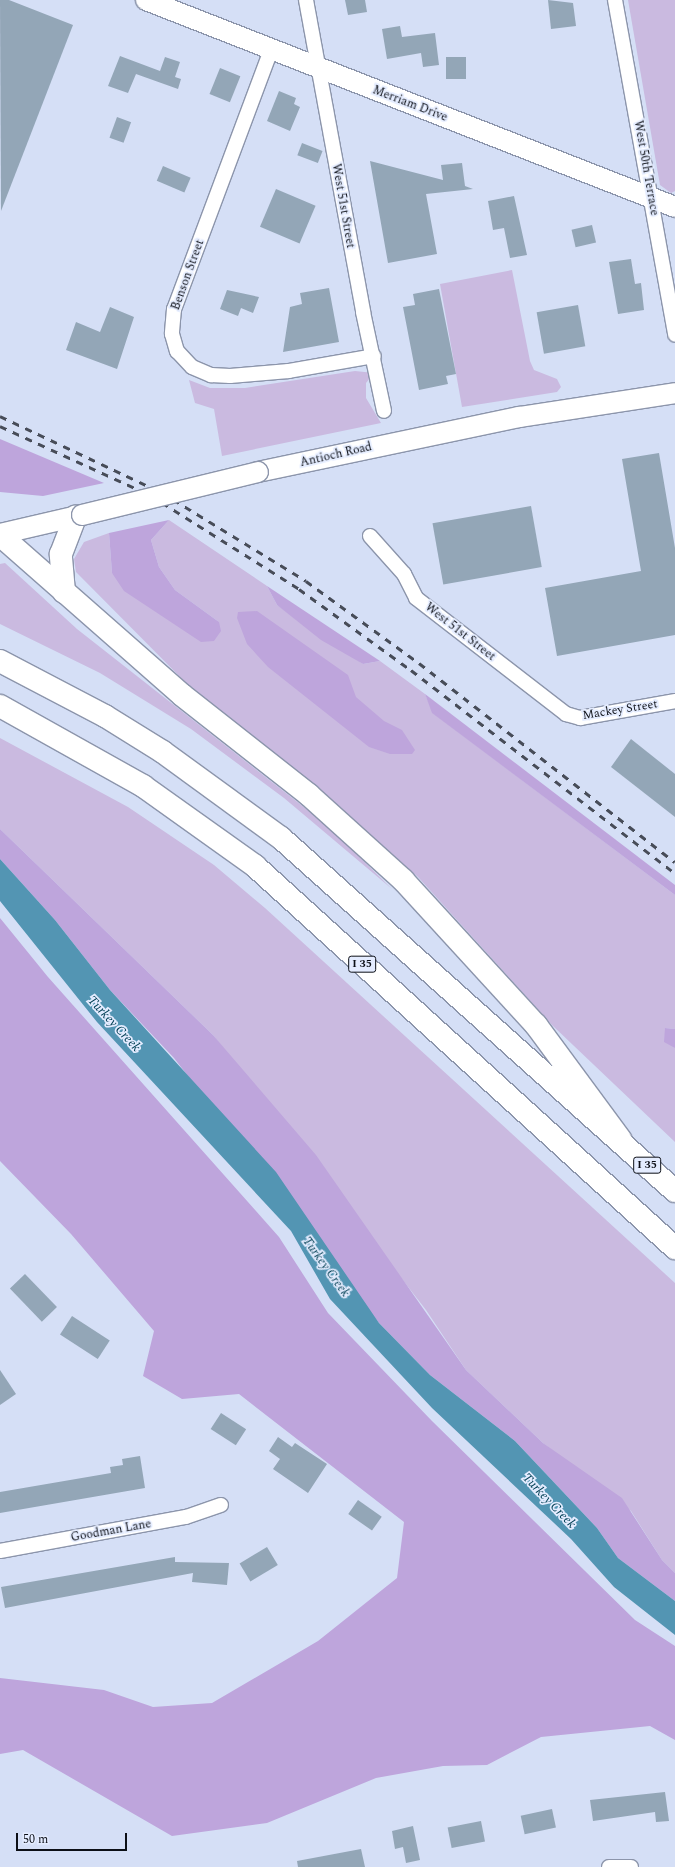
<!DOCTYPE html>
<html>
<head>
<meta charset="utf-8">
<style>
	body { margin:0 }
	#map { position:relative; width:675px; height:1867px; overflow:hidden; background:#d5dff6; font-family:Spectral,serif }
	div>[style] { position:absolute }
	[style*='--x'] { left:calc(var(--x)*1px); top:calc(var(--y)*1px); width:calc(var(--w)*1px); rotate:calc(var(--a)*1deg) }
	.green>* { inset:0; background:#cabae0 }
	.forest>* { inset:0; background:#bea5dc }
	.water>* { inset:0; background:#5395b3 }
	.building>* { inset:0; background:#93a6b7; transform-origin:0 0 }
	.roads { filter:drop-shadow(1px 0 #8c95ab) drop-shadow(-1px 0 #8c95ab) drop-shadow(0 1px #8c95ab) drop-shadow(0 -1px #8c95ab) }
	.minor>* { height:14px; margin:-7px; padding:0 7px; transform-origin:7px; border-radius:7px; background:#fff }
	.secondary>* { height:20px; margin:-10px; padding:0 10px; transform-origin:10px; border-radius:10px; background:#fff }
	.motorway>* { height:22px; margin:-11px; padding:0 11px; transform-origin:11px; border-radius:11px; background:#fff }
	.rail>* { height:3px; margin-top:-1.5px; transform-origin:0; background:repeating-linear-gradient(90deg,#474c58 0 7px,transparent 0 14px) }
	.bridges { filter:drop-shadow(1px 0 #8c95ab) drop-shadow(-1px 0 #8c95ab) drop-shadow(0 1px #8c95ab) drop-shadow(0 -1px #8c95ab) }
	.secondary-bridge>* { height:20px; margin:-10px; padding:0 10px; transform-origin:10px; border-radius:10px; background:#fff }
	span { translate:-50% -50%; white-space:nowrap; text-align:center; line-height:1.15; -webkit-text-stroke:3.5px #e4ecff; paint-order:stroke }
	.shield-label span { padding:1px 3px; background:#e4ecff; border:1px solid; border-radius:3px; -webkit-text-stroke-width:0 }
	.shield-label { font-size:11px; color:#0c0f16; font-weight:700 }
	.street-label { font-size:12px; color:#0c0f16 }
	.water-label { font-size:13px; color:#034055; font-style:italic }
	.scale { position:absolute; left:16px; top:1833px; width:111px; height:18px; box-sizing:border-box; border:2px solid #0c0f16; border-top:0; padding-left:5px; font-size:12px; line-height:14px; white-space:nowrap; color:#0c0f16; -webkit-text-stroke:3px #e4ecff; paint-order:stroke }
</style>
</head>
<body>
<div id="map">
	<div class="green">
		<div style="clip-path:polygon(628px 0,675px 0,675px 191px,671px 193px,660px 185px)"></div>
		<div style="clip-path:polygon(512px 270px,530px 361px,534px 370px,557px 379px,561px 387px,557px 392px,462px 407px,440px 284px)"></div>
		<div style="clip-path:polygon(355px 371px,374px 373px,366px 383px,366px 398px,381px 423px,222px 456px,214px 409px,195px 403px,189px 380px,210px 388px,245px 388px)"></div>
		<div style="clip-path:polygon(169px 520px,267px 586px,277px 605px,363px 664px,380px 661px,425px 694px,433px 713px,675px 895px,675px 1029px,665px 1028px,675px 1048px,675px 1142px,553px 1026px,418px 877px,338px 807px,201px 698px,76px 572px,74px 559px,84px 542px,109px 533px,112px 573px,219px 622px,175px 590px,159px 567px,151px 540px)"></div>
		<div style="clip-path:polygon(5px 563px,77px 629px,328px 826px,392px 889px,284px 798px,191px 729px,100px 673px,0 624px,0 564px)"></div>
		<div style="clip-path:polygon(0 738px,128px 807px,214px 865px,265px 908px,675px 1283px,675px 1573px,662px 1560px,631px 1511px,543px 1443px,466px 1370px,426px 1310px,213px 1035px,0 829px)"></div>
	</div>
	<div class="forest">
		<div style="clip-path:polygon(0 439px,104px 483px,43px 496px,0 492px)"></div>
		<div style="clip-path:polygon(169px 520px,151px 540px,159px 567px,175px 590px,219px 622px,221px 631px,214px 641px,201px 642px,124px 591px,112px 573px,109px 533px)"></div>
		<div style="clip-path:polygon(267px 586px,380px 661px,363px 664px,321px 640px,277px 605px)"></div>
		<div style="clip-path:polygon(257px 611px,348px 675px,356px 697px,384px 721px,402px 730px,415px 750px,412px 754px,390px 754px,369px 747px,268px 667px,247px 644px,237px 618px,238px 612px)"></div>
		<div style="clip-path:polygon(425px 694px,675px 885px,675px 895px,432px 713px)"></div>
		<div style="clip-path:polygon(0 829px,213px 1035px,316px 1155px,466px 1370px,543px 1443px,622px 1498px,662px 1560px,675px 1573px,675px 1601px,618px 1558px,597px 1528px,515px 1441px,430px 1375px,379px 1323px,174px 1058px,110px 990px,55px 920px,0 859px)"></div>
		<div style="clip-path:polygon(0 918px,48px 977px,279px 1237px,328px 1313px,432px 1421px,635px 1620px,675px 1646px,675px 1740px,650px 1726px,541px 1737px,487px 1765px,443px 1766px,376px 1778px,267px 1823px,172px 1836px,23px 1750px,0 1754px,0 1678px,104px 1690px,153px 1707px,212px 1703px,318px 1641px,397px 1578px,404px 1522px,239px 1394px,182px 1399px,143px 1376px,154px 1331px,71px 1234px,0 1161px)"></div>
		<div style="clip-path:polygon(665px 1028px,675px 1029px,675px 1048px,664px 1042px)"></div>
	</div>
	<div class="water">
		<div style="clip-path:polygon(0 859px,55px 920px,110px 990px,276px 1172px,379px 1323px,430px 1375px,515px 1441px,597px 1528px,618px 1558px,675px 1601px,675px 1635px,614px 1587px,571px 1539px,432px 1408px,330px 1299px,291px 1231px,97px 1022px,0 901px)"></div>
	</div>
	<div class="building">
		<div style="clip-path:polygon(0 0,9px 0,73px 25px,1px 211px)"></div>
		<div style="clip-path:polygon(345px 0,365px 0,367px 12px,348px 15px)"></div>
		<div style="clip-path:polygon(548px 0,573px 3px,576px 26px,551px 29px)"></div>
		<div style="clip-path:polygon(400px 26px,402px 37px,435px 33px,439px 65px,423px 67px,421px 53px,387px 59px,382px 29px)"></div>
		<div style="clip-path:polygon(120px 56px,160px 71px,165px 57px,180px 62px,175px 77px,181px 79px,178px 89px,136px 74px,128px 93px,108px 86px)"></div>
		<div style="left:446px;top:57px;width:20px;height:22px"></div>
		<div style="left:220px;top:68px;width:22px;height:28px;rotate:22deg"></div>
		<div style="clip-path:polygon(279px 91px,296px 98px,294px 104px,300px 107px,290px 131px,267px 121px)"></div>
		<div style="left:117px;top:117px;width:15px;height:22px;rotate:20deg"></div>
		<div style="left:302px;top:143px;width:22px;height:13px;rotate:21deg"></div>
		<div style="clip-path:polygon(370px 161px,443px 180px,441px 165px,462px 163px,465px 186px,473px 189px,426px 194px,437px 254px,388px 263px)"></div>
		<div style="left:163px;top:166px;width:30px;height:16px;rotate:23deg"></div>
		<div style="left:276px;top:189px;width:43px;height:41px;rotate:23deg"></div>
		<div style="clip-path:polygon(514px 196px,527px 255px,510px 258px,504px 228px,493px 230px,488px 201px)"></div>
		<div style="left:592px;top:225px;width:18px;height:21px;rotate:77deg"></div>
		<div style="clip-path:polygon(631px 259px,635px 284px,641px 283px,644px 310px,618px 314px,609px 262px)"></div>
		<div style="clip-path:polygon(329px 288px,339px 342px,283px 352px,290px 307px,302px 304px,300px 293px)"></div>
		<div style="clip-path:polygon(439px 289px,456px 374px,446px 376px,448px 384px,419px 390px,403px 307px,415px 305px,413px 294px)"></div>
		<div style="clip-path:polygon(227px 290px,259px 297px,253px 313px,241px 308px,238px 316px,220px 309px)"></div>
		<div style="left:578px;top:305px;width:42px;height:42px;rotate:80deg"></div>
		<div style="clip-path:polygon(110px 307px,134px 317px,117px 369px,66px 350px,76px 322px,100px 332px)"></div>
		<div style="clip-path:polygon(659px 453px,675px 548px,675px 635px,557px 656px,545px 588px,641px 571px,622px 459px)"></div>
		<div style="left:531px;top:506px;width:62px;height:100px;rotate:80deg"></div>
		<div style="clip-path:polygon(631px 739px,675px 774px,675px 817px,611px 767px)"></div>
		<div style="left:25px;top:1274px;width:46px;height:21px;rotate:46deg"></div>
		<div style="left:72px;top:1316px;width:45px;height:22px;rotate:33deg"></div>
		<div style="clip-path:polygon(0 1370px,16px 1394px,0 1405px)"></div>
		<div style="left:221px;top:1413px;width:30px;height:19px;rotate:33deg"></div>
		<div style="clip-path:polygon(278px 1437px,292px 1447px,295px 1443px,327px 1464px,308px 1493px,273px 1469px,280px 1459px,269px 1451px)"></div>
		<div style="clip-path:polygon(140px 1456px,145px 1488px,0 1513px,0 1492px,111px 1473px,110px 1467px,123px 1465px,122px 1459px)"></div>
		<div style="left:358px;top:1500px;width:29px;height:17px;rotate:35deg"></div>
		<div style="left:267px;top:1547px;width:21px;height:32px;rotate:59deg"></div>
		<div style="clip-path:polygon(175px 1557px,175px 1562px,229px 1563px,227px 1585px,192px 1582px,193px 1573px,5px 1608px,1px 1587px)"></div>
		<div style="clip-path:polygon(665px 1792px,669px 1821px,656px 1822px,655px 1812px,593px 1821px,590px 1800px)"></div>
		<div style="left:552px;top:1809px;width:19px;height:32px;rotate:78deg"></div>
		<div style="left:481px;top:1821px;width:21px;height:34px;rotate:79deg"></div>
		<div style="clip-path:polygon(413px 1826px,420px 1860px,406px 1863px,403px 1847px,395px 1849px,392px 1831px)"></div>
		<div style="clip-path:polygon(361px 1849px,365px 1867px,298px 1867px,297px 1861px)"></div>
	</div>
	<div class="roads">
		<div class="minor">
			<div style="--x:306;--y:0;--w:317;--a:79.6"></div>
			<div style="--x:363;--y:312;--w:101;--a:78"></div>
			<div style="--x:615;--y:0;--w:340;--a:79.8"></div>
			<div style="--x:271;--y:50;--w:277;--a:110.5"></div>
			<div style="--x:174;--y:309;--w:25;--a:95"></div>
			<div style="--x:172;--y:334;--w:18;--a:74"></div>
			<div style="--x:177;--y:351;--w:22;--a:47"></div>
			<div style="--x:192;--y:367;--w:21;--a:23"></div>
			<div style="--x:211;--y:375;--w:19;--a:3"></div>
			<div style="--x:230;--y:376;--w:59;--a:-4.8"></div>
			<div style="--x:289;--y:371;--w:86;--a:-10"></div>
			<div style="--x:370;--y:536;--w:51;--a:48.2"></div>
			<div style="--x:404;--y:574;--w:27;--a:63"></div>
			<div style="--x:416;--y:598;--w:190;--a:37.7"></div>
			<div style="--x:566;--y:714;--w:15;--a:16"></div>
			<div style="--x:580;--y:718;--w:97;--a:-10.1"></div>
			<div style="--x:0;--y:1551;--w:189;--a:-10.4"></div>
			<div style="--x:186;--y:1517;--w:37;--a:-19"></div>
			<div style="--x:609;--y:1867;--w:22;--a:0"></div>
		</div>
		<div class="secondary">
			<div style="--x:146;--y:0;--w:568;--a:21.37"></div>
			<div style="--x:258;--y:472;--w:267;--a:-11.9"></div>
			<div style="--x:519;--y:417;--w:158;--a:-8.7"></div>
			<div style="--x:0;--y:534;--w:84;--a:-13"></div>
		</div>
		<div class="motorway">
			<div style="--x:0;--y:535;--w:242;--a:41.3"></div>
			<div style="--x:182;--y:695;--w:162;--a:38.2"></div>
			<div style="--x:309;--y:795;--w:127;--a:42.1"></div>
			<div style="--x:403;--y:880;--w:197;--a:47.5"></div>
			<div style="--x:536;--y:1025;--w:142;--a:53.6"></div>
			<div style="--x:64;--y:592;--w:38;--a:-95"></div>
			<div style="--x:61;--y:554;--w:40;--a:-69"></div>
			<div style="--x:0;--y:661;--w:119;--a:27.6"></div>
			<div style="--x:105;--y:716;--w:68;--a:31.8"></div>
			<div style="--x:163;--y:752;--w:146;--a:36.1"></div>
			<div style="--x:281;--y:838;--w:529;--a:41.86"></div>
			<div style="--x:0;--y:706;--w:164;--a:29.2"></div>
			<div style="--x:143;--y:786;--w:138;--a:35.5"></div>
			<div style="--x:255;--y:866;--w:568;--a:42.29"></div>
		</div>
	</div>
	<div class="rail">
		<div style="--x:0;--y:416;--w:178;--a:25.3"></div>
		<div style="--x:161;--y:492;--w:170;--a:31.5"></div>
		<div style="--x:306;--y:581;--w:140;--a:36"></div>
		<div style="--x:419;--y:663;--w:324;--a:37.9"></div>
		<div style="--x:0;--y:426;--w:165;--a:24.7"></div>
		<div style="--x:150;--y:495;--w:176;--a:32.2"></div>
		<div style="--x:299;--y:589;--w:138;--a:35.9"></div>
		<div style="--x:411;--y:670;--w:333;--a:37.6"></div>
	</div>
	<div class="bridges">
		<div class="secondary-bridge">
			<div style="--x:82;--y:515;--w:181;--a:-13.7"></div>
		</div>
	</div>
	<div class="shield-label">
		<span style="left:362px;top:964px">I 35</span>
		<span style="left:647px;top:1165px">I 35</span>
	</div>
	<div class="street-label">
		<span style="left:410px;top:104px;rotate:21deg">Merriam Drive</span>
		<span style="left:646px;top:168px;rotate:80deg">West 50th Terrace</span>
		<span style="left:343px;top:206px;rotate:80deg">West 51st Street</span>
		<span style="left:188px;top:275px;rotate:-70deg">Benson Street</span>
		<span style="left:336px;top:455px;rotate:-13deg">Antioch Road</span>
		<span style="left:460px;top:632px;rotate:38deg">West 51st Street</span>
		<span style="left:620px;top:710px;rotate:-9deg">Mackey Street</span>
		<span style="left:111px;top:1531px;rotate:-10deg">Goodman Lane</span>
	</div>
	<div class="water-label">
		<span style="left:114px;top:1024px;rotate:47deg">Turkey Creek</span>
		<span style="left:326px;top:1267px;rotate:54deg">Turkey Creek</span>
		<span style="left:549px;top:1501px;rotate:46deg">Turkey Creek</span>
	</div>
	<div class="scale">50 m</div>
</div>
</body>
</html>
